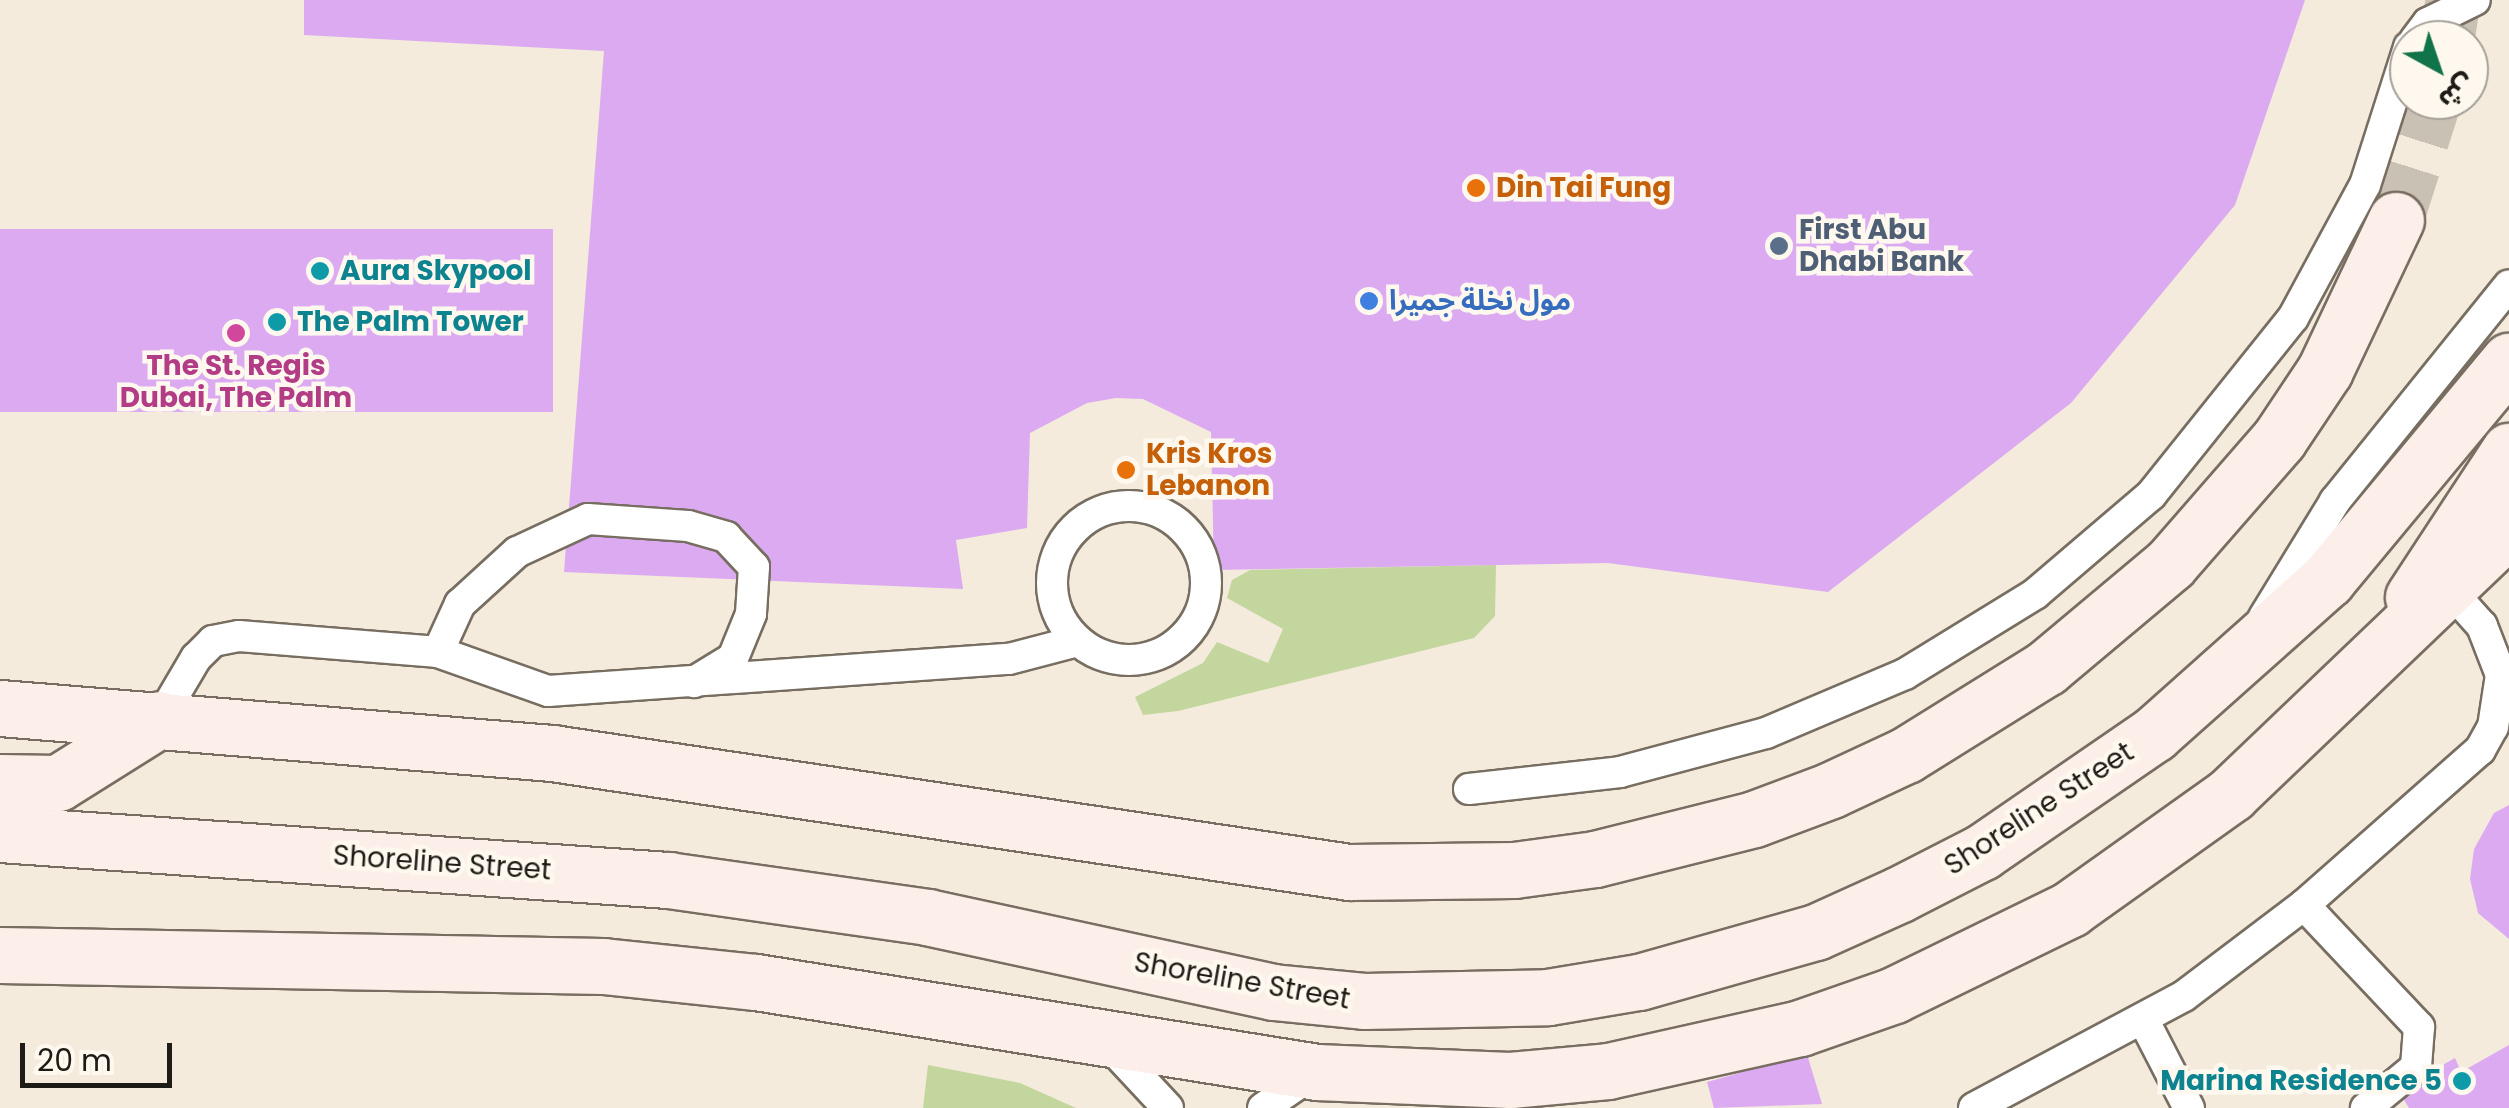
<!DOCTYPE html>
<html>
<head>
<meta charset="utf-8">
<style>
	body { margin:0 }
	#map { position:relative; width:2509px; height:1108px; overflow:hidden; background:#f4ebdc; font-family:Poppins,"Noto Sans Arabic",sans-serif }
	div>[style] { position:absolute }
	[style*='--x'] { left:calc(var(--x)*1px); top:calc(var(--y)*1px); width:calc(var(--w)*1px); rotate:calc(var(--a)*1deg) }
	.green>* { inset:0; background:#c3d69d }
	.building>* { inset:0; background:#dbaaf1; transform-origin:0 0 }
	.secondary-tunnel>* { height:55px; margin-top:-27.5px; transform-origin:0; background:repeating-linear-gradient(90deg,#c9c1b4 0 55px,transparent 0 83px) }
	.roads { filter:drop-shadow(2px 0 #776e61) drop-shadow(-2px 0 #776e61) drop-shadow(0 2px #776e61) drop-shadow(0 -2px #776e61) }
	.lane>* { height:30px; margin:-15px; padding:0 15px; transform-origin:15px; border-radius:15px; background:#fff }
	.lane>.ring { margin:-15px; padding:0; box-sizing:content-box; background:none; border:30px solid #fff; border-radius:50% }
	.secondary>* { height:55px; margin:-27.5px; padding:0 27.5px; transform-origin:27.5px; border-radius:27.5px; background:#fceee9 }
	.dots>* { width:28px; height:28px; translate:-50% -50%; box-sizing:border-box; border:5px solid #fef8ef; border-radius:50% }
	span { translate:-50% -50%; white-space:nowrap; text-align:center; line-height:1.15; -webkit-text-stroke:9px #fef8ef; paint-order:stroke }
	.food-label { font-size:28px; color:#c56008; font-weight:700 }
	.left { translate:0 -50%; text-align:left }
	.service-label { font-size:28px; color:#4e5e75; font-weight:700 }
	.culture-label { font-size:28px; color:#0d838f; font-weight:700 }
	.right { translate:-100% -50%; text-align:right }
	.shop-label { font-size:28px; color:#366cbe; font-weight:700 }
	.hotel-label { font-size:28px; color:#b23c85; font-weight:700 }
	.street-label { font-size:28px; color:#1e1a15 }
	.north { position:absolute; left:2389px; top:20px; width:100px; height:100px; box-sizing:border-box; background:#fef8ef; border:2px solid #a49f98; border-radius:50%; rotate:140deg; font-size:28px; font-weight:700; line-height:40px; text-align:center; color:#1e1a15 }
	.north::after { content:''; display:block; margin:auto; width:35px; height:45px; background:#117349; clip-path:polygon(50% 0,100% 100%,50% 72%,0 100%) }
	.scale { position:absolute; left:20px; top:1043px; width:152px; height:45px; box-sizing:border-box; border:5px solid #1e1a15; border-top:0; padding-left:12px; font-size:30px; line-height:35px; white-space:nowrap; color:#1e1a15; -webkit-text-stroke:8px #fef8ef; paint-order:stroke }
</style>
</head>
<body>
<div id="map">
	<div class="green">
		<div style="clip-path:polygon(1496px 565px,1495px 616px,1474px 638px,1178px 711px,1143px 715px,1135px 697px,1203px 663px,1217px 642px,1268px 663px,1283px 629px,1227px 598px,1232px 580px,1250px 570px)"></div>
		<div style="clip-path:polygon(928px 1065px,1020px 1083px,1076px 1108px,923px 1108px)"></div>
	</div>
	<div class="building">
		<div style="clip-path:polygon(304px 0,2305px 0,2235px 205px,2071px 403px,1828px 592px,1608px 563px,1214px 570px,1211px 432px,1143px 399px,1116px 398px,1087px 403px,1030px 433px,1027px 528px,956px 540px,963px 589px,564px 572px,604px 51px,304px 35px)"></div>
		<div style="left:553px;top:229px;width:183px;height:553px;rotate:90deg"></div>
		<div style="clip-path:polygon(2509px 805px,2509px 939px,2478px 913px,2470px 879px,2474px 849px,2494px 813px)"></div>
		<div style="clip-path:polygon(2509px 1045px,2509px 1108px,2409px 1108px,2398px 1090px,2455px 1058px,2461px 1072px)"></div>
		<div style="clip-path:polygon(1807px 1054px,1822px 1104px,1714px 1108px,1707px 1082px)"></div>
	</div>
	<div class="secondary-tunnel">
		<div style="--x:2447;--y:40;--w:40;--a:-81.5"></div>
		<div style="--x:2396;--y:220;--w:126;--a:-72.4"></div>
	</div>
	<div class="roads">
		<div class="lane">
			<div style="--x:2415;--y:40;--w:21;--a:-53"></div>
			<div style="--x:2428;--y:23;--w:52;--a:-26.1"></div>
			<div class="ring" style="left:1052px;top:506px;width:124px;height:124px"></div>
			<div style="--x:2264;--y:617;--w:136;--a:-58.5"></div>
			<div style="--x:2335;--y:501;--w:277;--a:-51.1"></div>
			<div style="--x:438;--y:652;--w:53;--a:-65.4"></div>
			<div style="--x:460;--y:604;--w:77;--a:-42.4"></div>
			<div style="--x:517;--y:552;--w:78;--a:-24.9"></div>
			<div style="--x:588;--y:519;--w:100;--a:4"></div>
			<div style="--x:688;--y:526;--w:40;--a:16"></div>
			<div style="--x:726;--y:537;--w:41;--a:47"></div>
			<div style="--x:754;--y:567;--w:47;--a:93.7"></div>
			<div style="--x:751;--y:614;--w:48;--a:112.2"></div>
			<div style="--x:733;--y:658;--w:46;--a:148.4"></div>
			<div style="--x:160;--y:719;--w:71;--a:-59.5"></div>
			<div style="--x:196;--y:658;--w:24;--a:-45"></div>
			<div style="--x:213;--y:641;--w:26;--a:-11"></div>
			<div style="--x:239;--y:636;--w:200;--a:4.6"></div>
			<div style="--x:438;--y:652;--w:117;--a:19.5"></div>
			<div style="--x:548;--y:691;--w:462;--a:-4"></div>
			<div style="--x:1009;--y:659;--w:71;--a:-14.6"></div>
			<div style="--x:1469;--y:789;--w:152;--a:-6.4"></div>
			<div style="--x:1620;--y:772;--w:151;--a:-15"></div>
			<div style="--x:1766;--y:733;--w:151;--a:-23"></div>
			<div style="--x:1905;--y:674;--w:153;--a:-31.6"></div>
			<div style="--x:2035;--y:594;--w:153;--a:-40.5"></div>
			<div style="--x:2151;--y:495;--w:227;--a:-51.3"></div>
			<div style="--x:2293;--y:318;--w:151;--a:-61.6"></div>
			<div style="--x:2365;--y:185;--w:145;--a:-72.3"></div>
			<div style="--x:2304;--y:905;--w:168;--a:46.7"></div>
			<div style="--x:2419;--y:1027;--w:40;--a:94.3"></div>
			<div style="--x:2416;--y:1067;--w:65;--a:140.6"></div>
			<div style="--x:2144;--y:1021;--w:98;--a:62.7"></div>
			<div style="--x:1112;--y:1048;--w:82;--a:47"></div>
			<div style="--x:1263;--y:1108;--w:62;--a:-34.5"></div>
			<div style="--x:1974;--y:1108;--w:238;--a:-28.1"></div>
			<div style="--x:2184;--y:996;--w:151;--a:-37.2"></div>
			<div style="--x:2304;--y:905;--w:235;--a:-41.4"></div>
			<div style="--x:2480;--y:750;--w:26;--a:-61"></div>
			<div style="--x:2493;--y:727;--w:53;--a:-81.3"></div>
			<div style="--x:2501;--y:675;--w:53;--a:-111.2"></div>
			<div style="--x:2482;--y:626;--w:50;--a:-131.7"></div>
		</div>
		<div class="secondary">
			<div style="--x:2413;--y:597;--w:175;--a:-56.7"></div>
			<div style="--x:0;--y:708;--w:554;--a:4.66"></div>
			<div style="--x:552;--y:753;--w:806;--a:8.49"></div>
			<div style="--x:1349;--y:872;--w:165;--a:-0.7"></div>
			<div style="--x:1514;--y:870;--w:82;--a:-7.7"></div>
			<div style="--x:1595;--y:859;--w:164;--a:-14.1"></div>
			<div style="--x:1754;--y:819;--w:82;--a:-20.6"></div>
			<div style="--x:1831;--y:790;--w:83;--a:-25"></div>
			<div style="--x:1906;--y:755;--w:165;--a:-31.9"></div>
			<div style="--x:2046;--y:668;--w:162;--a:-40"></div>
			<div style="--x:2170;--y:564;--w:166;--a:-48.9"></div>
			<div style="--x:2279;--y:439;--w:83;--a:-56.3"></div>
			<div style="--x:2325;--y:370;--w:166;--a:-64.7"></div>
			<div style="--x:0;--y:782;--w:58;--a:1"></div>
			<div style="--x:58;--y:783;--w:120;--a:-32.1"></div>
			<div style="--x:0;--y:834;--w:670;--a:3.94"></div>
			<div style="--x:668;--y:880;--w:262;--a:8.1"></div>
			<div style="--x:927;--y:917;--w:354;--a:12.2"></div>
			<div style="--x:1273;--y:992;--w:91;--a:5.6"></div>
			<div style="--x:1364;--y:1001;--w:184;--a:-1.2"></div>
			<div style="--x:1548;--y:997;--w:92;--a:-9.4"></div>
			<div style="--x:1639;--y:982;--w:184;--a:-15.8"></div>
			<div style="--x:1816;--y:932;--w:92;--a:-24.3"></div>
			<div style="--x:1900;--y:894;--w:92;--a:-27.1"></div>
			<div style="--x:1982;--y:852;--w:209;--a:-34.5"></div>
			<div style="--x:2154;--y:734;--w:232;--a:-41.7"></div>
			<div style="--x:2327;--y:580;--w:285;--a:-50.3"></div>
			<div style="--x:0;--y:955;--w:603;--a:1.05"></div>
			<div style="--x:603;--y:966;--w:154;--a:6"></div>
			<div style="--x:756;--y:982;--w:568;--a:9.11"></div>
			<div style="--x:1317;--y:1072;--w:193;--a:2.4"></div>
			<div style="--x:1510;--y:1080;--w:98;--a:-5.2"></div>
			<div style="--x:1608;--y:1071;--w:197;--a:-12.6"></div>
			<div style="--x:1800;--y:1028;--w:100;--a:-19.3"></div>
			<div style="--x:1894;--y:995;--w:196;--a:-26"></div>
			<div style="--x:2070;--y:909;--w:198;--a:-35.5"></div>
			<div style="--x:2231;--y:794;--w:385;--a:-43.7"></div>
		</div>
	</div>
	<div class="dots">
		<div style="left:1476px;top:188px;background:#e8710a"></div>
		<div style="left:1779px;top:246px;background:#5c6f8a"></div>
		<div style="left:320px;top:271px;background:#0f9aa8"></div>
		<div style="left:1369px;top:301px;background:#3f7fe0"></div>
		<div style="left:277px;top:322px;background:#0f9aa8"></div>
		<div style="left:236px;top:333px;background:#d1479c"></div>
		<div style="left:1126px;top:470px;background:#e8710a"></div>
		<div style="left:2462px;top:1081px;background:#0f9aa8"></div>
	</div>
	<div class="food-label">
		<span class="left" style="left:1496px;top:188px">Din Tai Fung</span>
		<span class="left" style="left:1146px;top:470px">Kris Kros<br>Lebanon</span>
	</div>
	<div class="service-label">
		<span class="left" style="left:1799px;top:246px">First Abu<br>Dhabi Bank</span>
	</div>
	<div class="culture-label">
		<span class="left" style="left:340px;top:271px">Aura Skypool</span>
		<span class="left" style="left:297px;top:322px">The Palm Tower</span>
		<span class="right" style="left:2442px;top:1081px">Marina Residence 5</span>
	</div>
	<div class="shop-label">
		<span class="left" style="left:1389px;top:301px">مول نخلة جميرا</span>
	</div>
	<div class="hotel-label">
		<span style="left:236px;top:382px">The St. Regis<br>Dubai, The Palm</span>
	</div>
	<div class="street-label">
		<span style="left:2039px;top:809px;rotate:-33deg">Shoreline Street</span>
		<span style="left:442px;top:863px;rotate:4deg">Shoreline Street</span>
		<span style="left:1242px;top:981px;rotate:10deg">Shoreline Street</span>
	</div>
	<div class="north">ش</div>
	<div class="scale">20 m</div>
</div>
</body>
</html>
